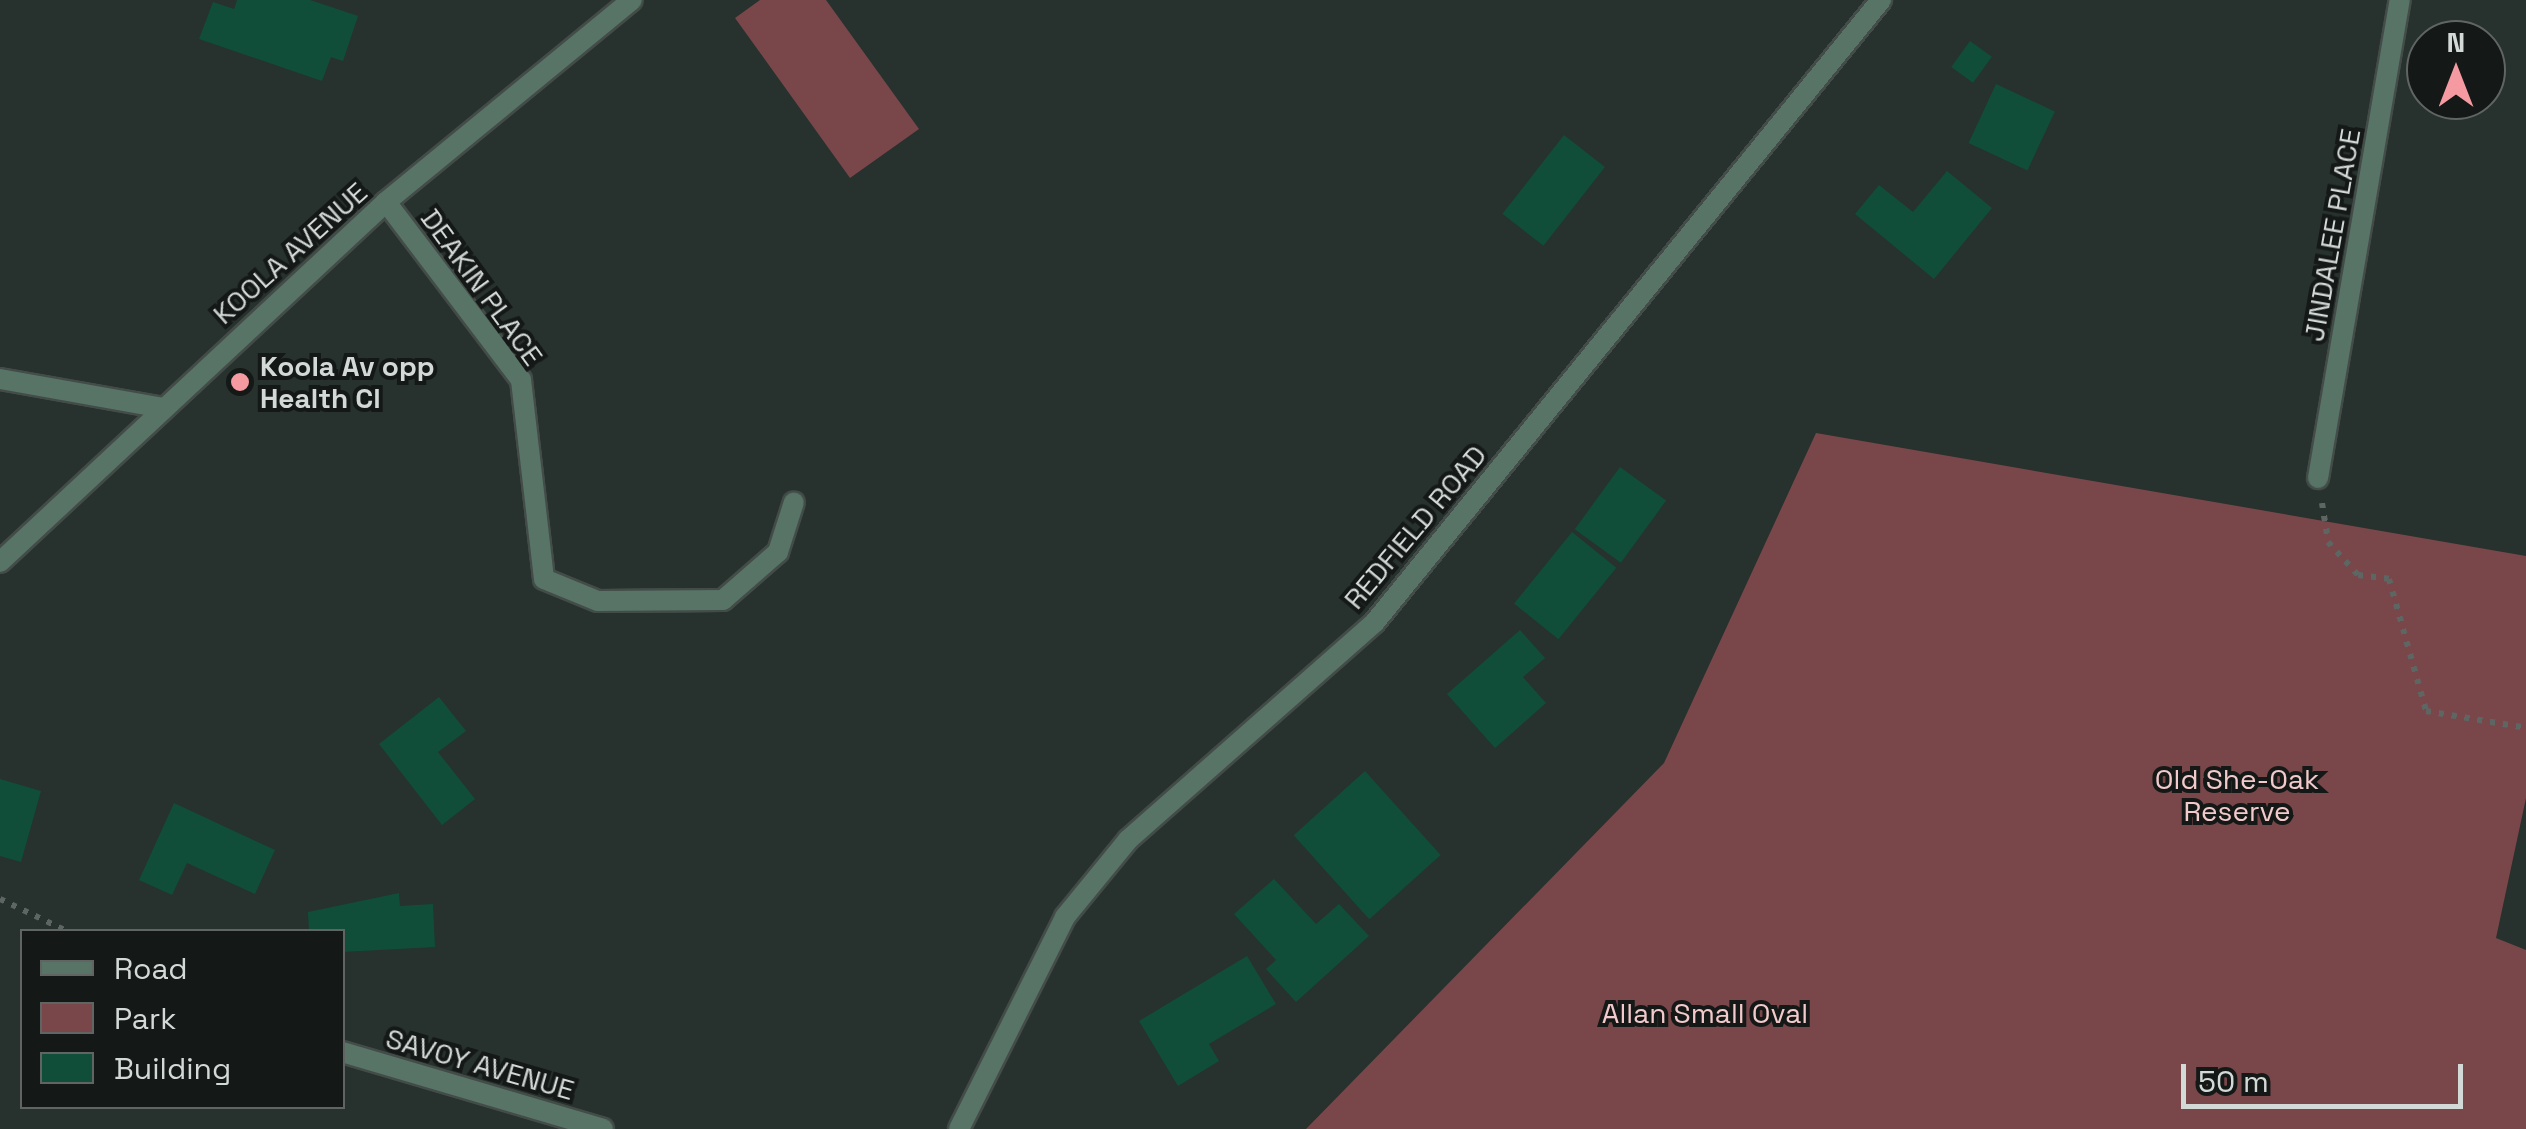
<!DOCTYPE html>
<html>
<head>
<meta charset="utf-8">
<style>
	body { margin:0 }
	#map { position:relative; width:2526px; height:1129px; overflow:hidden; background:#27312d; font-family:"Space Grotesk",sans-serif }
	div>[style] { position:absolute }
	[style*='--x'] { left:calc(var(--x)*1px); top:calc(var(--y)*1px); width:calc(var(--w)*1px); rotate:calc(var(--a)*1deg) }
	.green>* { inset:0; background:#79474a }
	.building>* { inset:0; background:#104e3a; transform-origin:0 0 }
	.path>* { height:6px; margin-top:-3px; transform-origin:0; background:repeating-linear-gradient(90deg,#5d6662 0 5px,transparent 0 13px) }
	.roads { filter:drop-shadow(2px 0 #434c48) drop-shadow(-2px 0 #434c48) drop-shadow(0 2px #434c48) drop-shadow(0 -2px #434c48) }
	.street>* { height:20px; margin:-10px; padding:0 10px; transform-origin:10px; border-radius:10px; background:#577467 }
	.dots>* { width:28px; height:28px; translate:-50% -50%; box-sizing:border-box; border:5px solid #141816; border-radius:50% }
	span { translate:-50% -50%; white-space:nowrap; text-align:center; line-height:1.15; -webkit-text-stroke:8px #141816; paint-order:stroke }
	.street-label { font-size:28px; color:#d3d9d7 }
	.poi-label { font-size:28px; color:#d3d9d7; font-weight:700 }
	.left { translate:0 -50%; text-align:left }
	.park-label { font-size:28px; color:#f3cacb }
	.legend { position:absolute; left:20px; top:929px; width:325px; height:180px; box-sizing:border-box; background:#141816; border:2px solid #606563; margin:0; padding:12px 18px; list-style:none; font-size:30px; color:#d3d9d7 }
	.legend li { display:flex; align-items:center; gap:20px; height:50px }
	.legend b { width:50px; border:2px solid #606563 }
	.north { position:absolute; left:2406px; top:20px; width:100px; height:100px; box-sizing:border-box; background:#141816; border:2px solid #606563; border-radius:50%; rotate:0deg; font-size:28px; font-weight:700; line-height:40px; text-align:center; color:#d3d9d7 }
	.north::after { content:''; display:block; margin:auto; width:35px; height:45px; background:#f49aa0; clip-path:polygon(50% 0,100% 100%,50% 72%,0 100%) }
	.scale { position:absolute; left:2181px; top:1064px; width:282px; height:45px; box-sizing:border-box; border:5px solid #d3d9d7; border-top:0; padding-left:12px; font-size:30px; line-height:35px; white-space:nowrap; color:#d3d9d7; -webkit-text-stroke:8px #141816; paint-order:stroke }
</style>
</head>
<body>
<div id="map">
	<div class="green">
		<div style="clip-path:polygon(760px 0,826px 0,919px 129px,850px 178px,735px 18px)"></div>
		<div style="clip-path:polygon(1816px 433px,2526px 556px,2526px 798px,2496px 938px,2526px 950px,2526px 1129px,1306px 1129px,1664px 763px)"></div>
	</div>
	<div class="building">
		<div style="clip-path:polygon(237px 0,310px 0,358px 16px,343px 61px,331px 57px,322px 81px,199px 39px,213px 2px,234px 9px)"></div>
		<div style="left:1970px;top:41px;width:27px;height:32px;rotate:36deg"></div>
		<div style="left:1996px;top:84px;width:65px;height:65px;rotate:25deg"></div>
		<div style="left:1564px;top:135px;width:52px;height:100px;rotate:38deg"></div>
		<div style="clip-path:polygon(1947px 171px,1992px 208px,1934px 279px,1855px 214px,1879px 185px,1913px 212px)"></div>
		<div style="left:1620px;top:467px;width:57px;height:77px;rotate:36deg"></div>
		<div style="left:1572px;top:532px;width:57px;height:92px;rotate:39deg"></div>
		<div style="clip-path:polygon(1520px 630px,1545px 658px,1523px 677px,1546px 703px,1495px 748px,1447px 694px)"></div>
		<div style="clip-path:polygon(439px 697px,466px 731px,438px 752px,475px 799px,442px 825px,379px 744px)"></div>
		<div style="left:1365px;top:771px;width:113px;height:96px;rotate:48deg"></div>
		<div style="clip-path:polygon(0 779px,41px 791px,21px 862px,0 856px)"></div>
		<div style="clip-path:polygon(174px 803px,275px 850px,255px 894px,187px 863px,172px 895px,139px 880px)"></div>
		<div style="clip-path:polygon(1274px 879px,1316px 924px,1339px 904px,1369px 936px,1296px 1002px,1266px 969px,1276px 960px,1234px 914px)"></div>
		<div style="clip-path:polygon(399px 893px,400px 906px,433px 904px,435px 947px,342px 952px,342px 932px,309px 932px,308px 912px)"></div>
		<div style="clip-path:polygon(1247px 956px,1276px 1004px,1209px 1044px,1219px 1061px,1178px 1086px,1139px 1021px)"></div>
	</div>
	<div class="path">
		<div style="--x:2322;--y:503;--w:39;--a:81"></div>
		<div style="--x:2328;--y:542;--w:45;--a:47.7"></div>
		<div style="--x:2358;--y:575;--w:31;--a:7"></div>
		<div style="--x:2389;--y:579;--w:137;--a:74.3"></div>
		<div style="--x:2426;--y:711;--w:101;--a:9.6"></div>
		<div style="--x:0;--y:899;--w:76;--a:25.6"></div>
	</div>
	<div class="roads">
		<div class="street">
			<div style="--x:386;--y:202;--w:223;--a:52.8"></div>
			<div style="--x:521;--y:380;--w:200;--a:83.4"></div>
			<div style="--x:544;--y:579;--w:58;--a:22.2"></div>
			<div style="--x:598;--y:601;--w:125;--a:-0.5"></div>
			<div style="--x:723;--y:600;--w:73;--a:-41.1"></div>
			<div style="--x:778;--y:552;--w:52;--a:-72.3"></div>
			<div style="--x:0;--y:379;--w:165;--a:10.1"></div>
			<div style="--x:2318;--y:478;--w:485;--a:-80.3"></div>
			<div style="--x:0;--y:562;--w:528;--a:-43"></div>
			<div style="--x:386;--y:202;--w:318;--a:-39.4"></div>
			<div style="--x:342;--y:1052;--w:272;--a:16.4"></div>
			<div style="--x:959;--y:1129;--w:237;--a:-63.4"></div>
			<div style="--x:1065;--y:917;--w:99;--a:-50.7"></div>
			<div style="--x:1128;--y:840;--w:329;--a:-41.4"></div>
			<div style="--x:1375;--y:622;--w:802;--a:-50.87"></div>
		</div>
	</div>
	<div class="dots">
		<div style="left:240px;top:382px;background:#f49aa0"></div>
	</div>
	<div class="street-label">
		<span style="left:2332px;top:235px;rotate:-80deg">JINDALEE PLACE</span>
		<span style="left:290px;top:253px;rotate:-42deg">KOOLA AVENUE</span>
		<span style="left:482px;top:287px;rotate:54deg">DEAKIN PLACE</span>
		<span style="left:1415px;top:527px;rotate:-50deg">REDFIELD ROAD</span>
		<span style="left:480px;top:1064px;rotate:16deg">SAVOY AVENUE</span>
	</div>
	<div class="poi-label">
		<span class="left" style="left:260px;top:382px">Koola Av opp<br>Health Cl</span>
	</div>
	<div class="park-label">
		<span style="left:2237px;top:795px">Old She-Oak<br>Reserve</span>
		<span style="left:1705px;top:1013px">Allan Small Oval</span>
	</div>
	<ul class="legend">
	<li><b style="height:12px;background:#577467"></b>Road</li>
	<li><b style="height:28px;background:#79474a"></b>Park</li>
	<li><b style="height:28px;background:#104e3a"></b>Building</li>
	</ul>
	<div class="north">N</div>
	<div class="scale">50 m</div>
</div>
</body>
</html>
